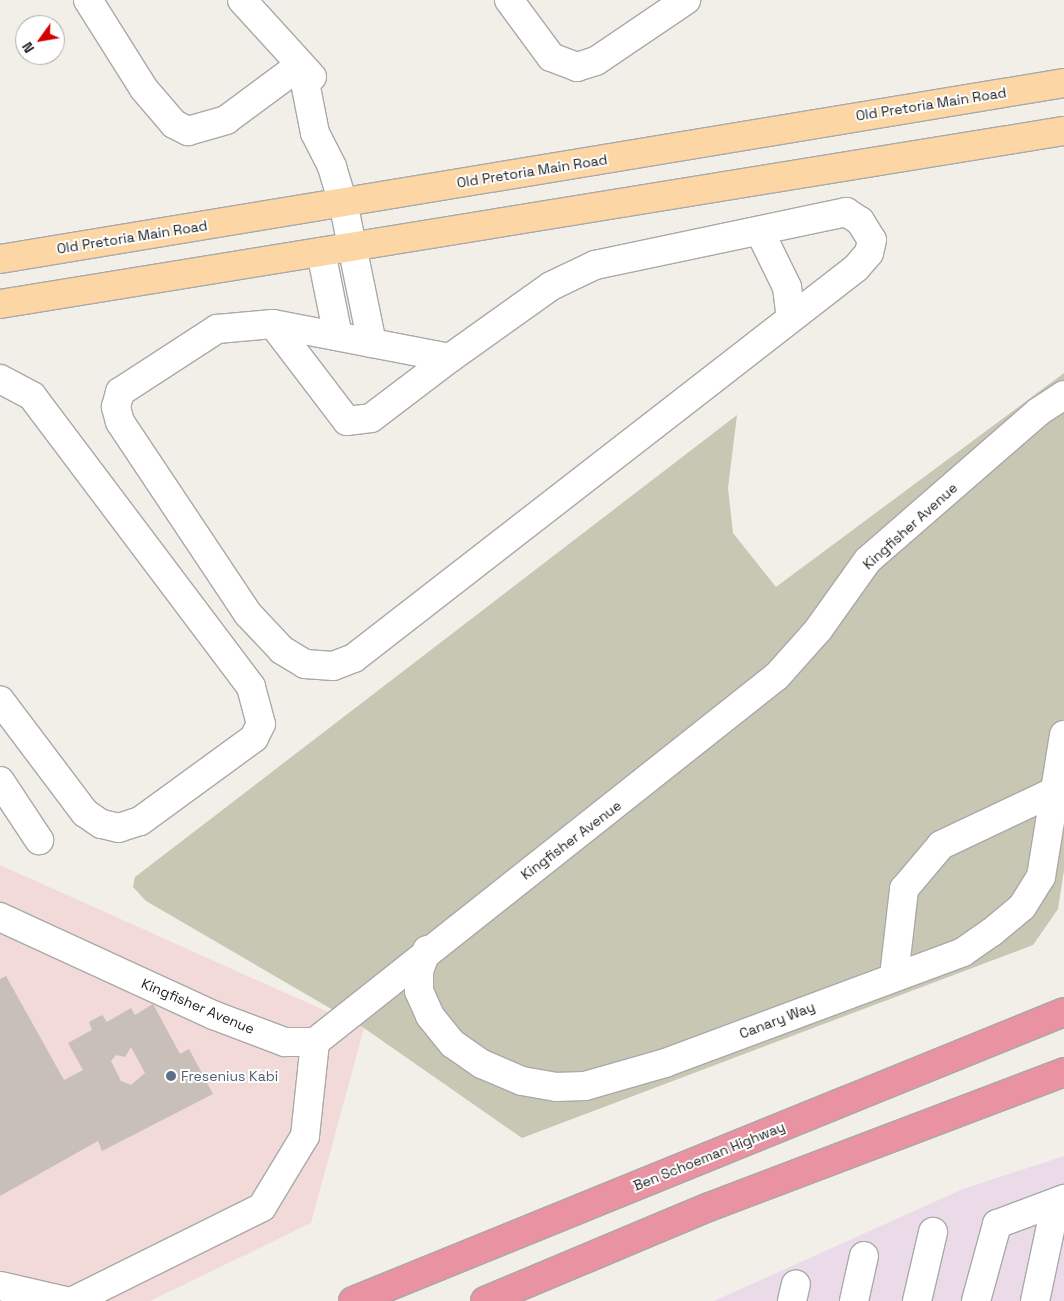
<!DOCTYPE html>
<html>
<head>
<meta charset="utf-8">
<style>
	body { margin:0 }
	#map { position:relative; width:1064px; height:1301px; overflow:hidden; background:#f2efe9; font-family:"Space Grotesk",sans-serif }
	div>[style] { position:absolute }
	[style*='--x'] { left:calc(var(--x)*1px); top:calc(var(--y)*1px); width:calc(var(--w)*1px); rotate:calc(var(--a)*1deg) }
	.commercial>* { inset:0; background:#f2dad9 }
	.industrial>* { inset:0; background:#ebdbe8 }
	.construction>* { inset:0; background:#c7c7b4 }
	.building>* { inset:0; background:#c7bfb8 }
	.roads { filter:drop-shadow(1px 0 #a9a9a9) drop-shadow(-1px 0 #a9a9a9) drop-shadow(0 1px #a9a9a9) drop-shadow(0 -1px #a9a9a9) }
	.minor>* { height:28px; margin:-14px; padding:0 14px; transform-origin:14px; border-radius:14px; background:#fff }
	.major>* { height:28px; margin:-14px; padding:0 14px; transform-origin:14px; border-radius:14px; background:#fcd6a4 }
	.highway>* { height:28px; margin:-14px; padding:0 14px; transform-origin:14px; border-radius:14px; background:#e892a2 }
	.dots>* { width:14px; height:14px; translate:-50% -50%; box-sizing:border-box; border:2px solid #fff; border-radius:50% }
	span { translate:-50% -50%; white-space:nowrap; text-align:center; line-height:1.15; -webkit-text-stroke:4px #fff; paint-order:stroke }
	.street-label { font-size:14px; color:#222 }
	.service-label { font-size:14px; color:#4e5e75 }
	.left { translate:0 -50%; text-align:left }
	.north { position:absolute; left:15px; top:15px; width:50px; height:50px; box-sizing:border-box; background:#fff; border:1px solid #a7a7a7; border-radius:50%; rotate:238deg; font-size:14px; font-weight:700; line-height:20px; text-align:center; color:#222 }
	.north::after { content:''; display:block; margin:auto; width:18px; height:22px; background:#d40000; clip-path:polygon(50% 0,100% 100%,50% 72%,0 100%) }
</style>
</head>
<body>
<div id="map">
	<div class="commercial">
		<div style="clip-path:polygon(0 865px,364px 1028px,311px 1223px,150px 1301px,0 1301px)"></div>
	</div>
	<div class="industrial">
		<div style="clip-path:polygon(1064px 1156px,1064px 1301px,714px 1301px,963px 1189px)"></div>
	</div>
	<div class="construction">
		<div style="clip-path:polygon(1064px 373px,1064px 870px,1058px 909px,1033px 945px,522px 1138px,364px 1028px,146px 901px,133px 887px,135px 877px,737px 415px,728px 488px,733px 533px,776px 587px)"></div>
	</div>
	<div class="building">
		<div style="clip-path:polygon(evenodd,6px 976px,64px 1080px,83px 1070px,68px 1043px,92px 1030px,89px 1022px,102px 1015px,107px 1022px,131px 1008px,135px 1015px,153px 1004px,180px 1054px,189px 1049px,213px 1094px,102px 1151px,98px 1141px,0 1196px,0 979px,6px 976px,131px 1047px,145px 1073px,131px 1085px,121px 1081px,111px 1061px,116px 1055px,125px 1057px,131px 1047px)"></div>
	</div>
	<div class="roads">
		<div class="minor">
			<div style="--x:88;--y:0;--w:105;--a:57.8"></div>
			<div style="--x:144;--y:89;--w:46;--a:49.4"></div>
			<div style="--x:174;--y:124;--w:16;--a:27"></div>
			<div style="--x:188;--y:131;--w:40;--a:-16"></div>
			<div style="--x:226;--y:120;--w:91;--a:-36.5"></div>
			<div style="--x:242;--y:0;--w:104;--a:47.7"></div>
			<div style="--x:509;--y:0;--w:71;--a:53.6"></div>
			<div style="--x:551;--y:57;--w:28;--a:21"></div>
			<div style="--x:577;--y:67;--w:20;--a:-18"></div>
			<div style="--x:596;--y:61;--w:109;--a:-34.1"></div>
			<div style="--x:303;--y:72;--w:62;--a:78.9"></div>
			<div style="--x:315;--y:133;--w:38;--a:63"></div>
			<div style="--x:332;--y:167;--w:37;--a:73"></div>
			<div style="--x:343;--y:202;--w:144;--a:78.4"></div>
			<div style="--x:846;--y:212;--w:17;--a:33"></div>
			<div style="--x:860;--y:221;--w:22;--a:58"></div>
			<div style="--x:872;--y:240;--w:13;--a:103"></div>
			<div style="--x:869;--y:253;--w:20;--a:131"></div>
			<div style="--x:856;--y:268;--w:636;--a:142.16"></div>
			<div style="--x:354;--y:658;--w:22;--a:159"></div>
			<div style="--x:333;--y:666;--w:28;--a:-176"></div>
			<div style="--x:305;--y:664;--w:27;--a:-149"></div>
			<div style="--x:282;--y:650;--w:50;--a:-133.4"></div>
			<div style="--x:248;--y:614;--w:231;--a:-123.7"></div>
			<div style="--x:120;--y:422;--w:16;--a:-105"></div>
			<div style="--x:116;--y:407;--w:16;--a:-75"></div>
			<div style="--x:120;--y:392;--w:116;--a:-33"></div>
			<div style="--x:217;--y:329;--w:56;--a:-5.1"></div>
			<div style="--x:273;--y:324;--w:180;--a:10.9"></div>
			<div style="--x:450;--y:358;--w:124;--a:-35.5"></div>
			<div style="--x:551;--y:286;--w:49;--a:-25.5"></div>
			<div style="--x:595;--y:265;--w:257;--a:-11.9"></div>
			<div style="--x:761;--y:234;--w:59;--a:63.9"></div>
			<div style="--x:787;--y:287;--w:31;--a:83"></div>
			<div style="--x:321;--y:252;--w:86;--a:78.6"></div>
			<div style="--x:273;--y:324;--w:122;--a:52.7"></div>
			<div style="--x:347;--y:421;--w:24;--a:-7"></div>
			<div style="--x:371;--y:418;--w:99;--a:-37.2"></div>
			<div style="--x:0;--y:379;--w:36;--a:28"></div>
			<div style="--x:32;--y:396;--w:364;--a:53"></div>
			<div style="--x:251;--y:687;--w:38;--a:75"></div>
			<div style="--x:261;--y:724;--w:16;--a:117"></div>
			<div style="--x:254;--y:738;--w:141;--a:143.9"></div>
			<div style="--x:140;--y:821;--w:22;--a:162"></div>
			<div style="--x:119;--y:828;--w:18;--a:-167"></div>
			<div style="--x:101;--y:824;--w:19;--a:-145"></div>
			<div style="--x:85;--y:813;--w:141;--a:-127"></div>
			<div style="--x:0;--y:781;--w:71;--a:56.5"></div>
			<div style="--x:0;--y:917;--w:234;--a:24.7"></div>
			<div style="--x:213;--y:1015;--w:77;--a:20.6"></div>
			<div style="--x:285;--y:1042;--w:30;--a:0"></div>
			<div style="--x:315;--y:1042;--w:589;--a:-38.39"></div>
			<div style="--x:777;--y:676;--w:62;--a:-48.3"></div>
			<div style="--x:818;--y:630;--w:86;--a:-54.5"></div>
			<div style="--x:868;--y:560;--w:225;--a:-41"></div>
			<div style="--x:1038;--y:412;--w:31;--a:-33"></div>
			<div style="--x:427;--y:950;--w:22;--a:111"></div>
			<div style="--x:419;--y:971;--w:20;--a:90"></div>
			<div style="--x:419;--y:991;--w:27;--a:66"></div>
			<div style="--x:430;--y:1016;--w:36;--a:51"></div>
			<div style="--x:453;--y:1044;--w:35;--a:35"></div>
			<div style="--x:482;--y:1064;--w:43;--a:23"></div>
			<div style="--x:522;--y:1081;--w:35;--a:10"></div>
			<div style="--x:556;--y:1087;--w:29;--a:-2"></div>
			<div style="--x:585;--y:1086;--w:83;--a:-16"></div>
			<div style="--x:665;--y:1063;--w:318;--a:-20.4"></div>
			<div style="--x:963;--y:952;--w:35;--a:-35"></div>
			<div style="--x:992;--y:932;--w:39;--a:-40"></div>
			<div style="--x:1022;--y:907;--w:36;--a:-58"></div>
			<div style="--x:1041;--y:877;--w:144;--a:-80.8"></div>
			<div style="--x:894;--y:976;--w:88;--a:-83.4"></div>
			<div style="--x:904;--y:889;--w:57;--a:-49.9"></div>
			<div style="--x:941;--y:845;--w:126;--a:-25.3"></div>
			<div style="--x:0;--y:1286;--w:68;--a:12.8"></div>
			<div style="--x:73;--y:1301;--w:211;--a:-26.4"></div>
			<div style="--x:262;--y:1207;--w:83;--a:-58.8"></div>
			<div style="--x:305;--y:1136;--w:95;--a:-83.9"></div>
			<div style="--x:792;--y:1301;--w:17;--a:-77"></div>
			<div style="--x:854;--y:1301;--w:46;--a:-77.5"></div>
			<div style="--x:917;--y:1301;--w:71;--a:-76.9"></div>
			<div style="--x:976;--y:1301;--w:80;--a:-74.7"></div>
			<div style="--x:997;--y:1224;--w:72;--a:-20.5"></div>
			<div style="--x:1035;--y:1301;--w:101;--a:-78"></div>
		</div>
		<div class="major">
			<div style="--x:0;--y:259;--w:1078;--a:-9.39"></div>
			<div style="--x:0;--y:304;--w:1078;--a:-9.24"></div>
		</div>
		<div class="highway">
			<div style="--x:353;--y:1301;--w:767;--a:-22.12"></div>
			<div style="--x:485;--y:1301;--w:243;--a:-22.8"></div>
			<div style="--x:709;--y:1207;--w:380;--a:-20.8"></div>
		</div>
	</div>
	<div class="dots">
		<div style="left:171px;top:1076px;background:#5c6f8a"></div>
	</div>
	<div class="street-label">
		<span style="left:931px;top:104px;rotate:-9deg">Old Pretoria Main Road</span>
		<span style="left:532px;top:171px;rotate:-9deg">Old Pretoria Main Road</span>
		<span style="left:132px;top:237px;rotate:-9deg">Old Pretoria Main Road</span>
		<span style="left:910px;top:526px;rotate:-42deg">Kingfisher Avenue</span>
		<span style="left:571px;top:840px;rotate:-37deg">Kingfisher Avenue</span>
		<span style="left:198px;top:1006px;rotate:23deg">Kingfisher Avenue</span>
		<span style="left:777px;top:1020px;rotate:-21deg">Canary Way</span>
		<span style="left:709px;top:1156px;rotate:-22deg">Ben Schoeman Highway</span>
	</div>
	<div class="service-label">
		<span class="left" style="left:181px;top:1076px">Fresenius Kabi</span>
	</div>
	<div class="north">N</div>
</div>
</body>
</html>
